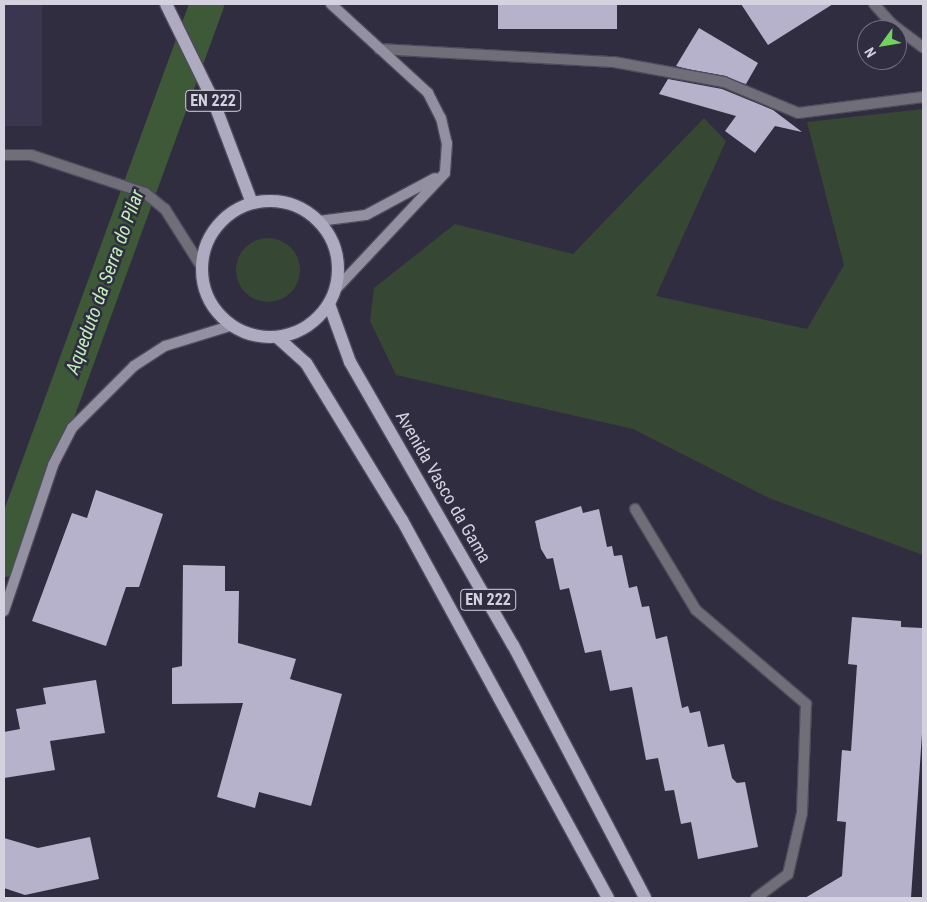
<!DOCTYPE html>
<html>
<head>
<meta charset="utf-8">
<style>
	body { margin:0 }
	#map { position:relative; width:927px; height:902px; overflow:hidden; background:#312d41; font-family:"Roboto Condensed",sans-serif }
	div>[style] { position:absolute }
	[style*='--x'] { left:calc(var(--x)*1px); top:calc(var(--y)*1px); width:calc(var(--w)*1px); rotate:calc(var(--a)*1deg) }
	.built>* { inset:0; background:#3b3650; transform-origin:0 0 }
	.green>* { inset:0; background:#364733 }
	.round { border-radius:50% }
	.canal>* { height:34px; margin:-17px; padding:0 17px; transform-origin:17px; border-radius:17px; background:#3d5938 }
	.building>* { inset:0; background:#b6b2cb; transform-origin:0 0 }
	.roads { filter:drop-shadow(1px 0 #4e4b5d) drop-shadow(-1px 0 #4e4b5d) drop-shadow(0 1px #4e4b5d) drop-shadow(0 -1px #4e4b5d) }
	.service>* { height:10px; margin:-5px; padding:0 5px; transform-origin:5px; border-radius:5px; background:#706e78 }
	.minor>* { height:10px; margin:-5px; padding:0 5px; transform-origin:5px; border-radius:5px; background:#706e78 }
	.secondary>* { height:10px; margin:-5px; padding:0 5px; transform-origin:5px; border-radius:5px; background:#9391a1 }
	.primary>* { height:12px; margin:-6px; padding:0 6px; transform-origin:6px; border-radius:6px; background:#aeabc0 }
	.primary>.ring { margin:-6px; padding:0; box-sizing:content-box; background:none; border:12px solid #aeabc0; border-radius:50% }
	span { translate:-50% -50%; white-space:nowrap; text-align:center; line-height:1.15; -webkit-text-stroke:5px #312d41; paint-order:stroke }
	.shield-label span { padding:1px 4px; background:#312d41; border:1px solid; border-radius:4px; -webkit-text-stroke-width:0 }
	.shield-label { font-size:16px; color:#d3d2de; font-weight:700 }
	.street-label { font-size:18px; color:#d3d2de }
	.water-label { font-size:19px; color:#c0f1b6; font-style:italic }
	.frame { position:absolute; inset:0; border:5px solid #d3d2de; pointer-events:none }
	.north { position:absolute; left:857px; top:20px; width:50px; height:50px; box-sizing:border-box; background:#312d41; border:1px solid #726f80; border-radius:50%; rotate:238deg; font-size:14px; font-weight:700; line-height:20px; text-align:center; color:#d3d2de }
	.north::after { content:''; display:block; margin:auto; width:18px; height:22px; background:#72d25e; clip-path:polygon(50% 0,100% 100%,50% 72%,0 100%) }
</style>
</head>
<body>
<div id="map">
	<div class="built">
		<div style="left:4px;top:4px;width:38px;height:122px"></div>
	</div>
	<div class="green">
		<div style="clip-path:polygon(923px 109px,923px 555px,769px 498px,633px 429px,396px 375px,370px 321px,374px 288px,455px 224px,573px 254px,704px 118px,726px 141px,656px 296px,807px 329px,844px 265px,807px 122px)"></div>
		<div class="round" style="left:236px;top:238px;width:64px;height:64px"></div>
	</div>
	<div class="canal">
		<div style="--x:4;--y:560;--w:592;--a:-69.94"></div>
	</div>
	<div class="building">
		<div style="left:498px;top:4px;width:119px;height:25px"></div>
		<div style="clip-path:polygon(741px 4px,833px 4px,768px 45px)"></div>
		<div style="clip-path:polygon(699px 28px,758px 63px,746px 84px,676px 66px)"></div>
		<div style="clip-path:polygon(668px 79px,722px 89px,773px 110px,802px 132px,775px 126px,755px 153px,725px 131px,736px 116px,659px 94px)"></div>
		<div style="clip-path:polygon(96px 490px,163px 514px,139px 587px,126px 587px,106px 646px,32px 621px,72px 513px,87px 518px)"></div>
		<div style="clip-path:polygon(581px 506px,583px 513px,599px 509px,607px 547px,612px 546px,614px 556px,622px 555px,629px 588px,637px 586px,642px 607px,649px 606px,656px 639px,667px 636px,682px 708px,688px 706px,690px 713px,700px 711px,708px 747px,724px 744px,732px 778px,737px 783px,745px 782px,758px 847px,698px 859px,691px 822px,681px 824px,674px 790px,665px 791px,658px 758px,646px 760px,632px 687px,610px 691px,601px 650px,585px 653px,569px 588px,560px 590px,553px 558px,547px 559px,541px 549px,535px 521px)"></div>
		<div style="clip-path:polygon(183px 565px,225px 566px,225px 591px,239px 591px,238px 643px,296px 659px,290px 679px,342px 694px,311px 806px,259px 792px,255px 808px,217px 797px,243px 703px,172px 704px,172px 668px,182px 666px)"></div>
		<div style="clip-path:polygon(852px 617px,901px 621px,901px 627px,923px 628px,923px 719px,911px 898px,805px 898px,842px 876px,846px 822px,837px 821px,842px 750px,851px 751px,857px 665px,848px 664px)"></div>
		<div style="clip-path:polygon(96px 680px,105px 733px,50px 741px,55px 770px,4px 778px,4px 732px,20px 729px,16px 709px,46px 704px,43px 688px)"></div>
		<div style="clip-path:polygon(90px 837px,99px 879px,25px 895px,4px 888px,4px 838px,38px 848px)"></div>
	</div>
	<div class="roads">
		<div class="service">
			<div style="--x:379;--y:49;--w:235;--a:3.2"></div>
			<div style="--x:614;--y:62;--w:112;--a:10.3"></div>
			<div style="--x:724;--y:82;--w:80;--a:22.7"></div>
			<div style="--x:798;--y:113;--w:126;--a:-7.3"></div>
		</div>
		<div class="minor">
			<div style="--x:874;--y:4;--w:27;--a:48"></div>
			<div style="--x:892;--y:24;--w:39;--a:37"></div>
			<div style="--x:4;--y:155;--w:27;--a:0"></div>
			<div style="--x:31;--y:155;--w:120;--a:18.4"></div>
			<div style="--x:145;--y:193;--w:26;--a:39"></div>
			<div style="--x:165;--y:209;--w:67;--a:57.7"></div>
			<div style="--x:635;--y:509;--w:118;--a:58.9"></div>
			<div style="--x:696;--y:610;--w:145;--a:40.5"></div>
			<div style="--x:806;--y:704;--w:109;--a:92.1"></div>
			<div style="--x:802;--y:813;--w:63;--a:102.9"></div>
			<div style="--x:788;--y:874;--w:40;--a:143"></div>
		</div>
		<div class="secondary">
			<div style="--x:331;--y:4;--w:132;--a:42.5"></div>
			<div style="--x:428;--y:93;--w:28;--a:63"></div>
			<div style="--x:441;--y:118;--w:26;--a:77"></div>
			<div style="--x:447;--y:143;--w:30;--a:94"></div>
			<div style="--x:445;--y:173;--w:159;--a:133.2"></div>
			<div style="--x:319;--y:221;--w:47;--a:-7.3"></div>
			<div style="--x:366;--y:215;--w:78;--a:-28.2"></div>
			<div style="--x:4;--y:611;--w:154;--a:-71.4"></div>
			<div style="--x:53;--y:465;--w:42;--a:-62.8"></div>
			<div style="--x:72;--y:428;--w:88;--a:-45"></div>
			<div style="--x:134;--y:366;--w:37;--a:-33"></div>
			<div style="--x:165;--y:346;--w:68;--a:-17.1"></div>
		</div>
		<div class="primary">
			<div style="--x:166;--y:4;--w:107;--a:63.9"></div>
			<div style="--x:213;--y:100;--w:110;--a:69.3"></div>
			<div class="ring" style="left:202px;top:201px;width:124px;height:124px"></div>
			<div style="--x:329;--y:304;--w:62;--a:70.1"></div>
			<div style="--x:350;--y:362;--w:327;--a:60.1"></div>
			<div style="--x:513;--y:645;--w:285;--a:62.4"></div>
			<div style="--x:277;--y:337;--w:39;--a:42"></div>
			<div style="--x:306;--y:363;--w:184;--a:58.6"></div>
			<div style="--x:402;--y:520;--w:430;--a:61.4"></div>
		</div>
	</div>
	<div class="shield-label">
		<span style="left:213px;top:101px">EN 222</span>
		<span style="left:488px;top:600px">EN 222</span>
	</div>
	<div class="street-label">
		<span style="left:443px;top:487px;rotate:60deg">Avenida Vasco da Gama</span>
	</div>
	<div class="water-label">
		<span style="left:105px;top:282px;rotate:-70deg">Aqueduto da Serra do Pilar</span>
	</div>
	<div class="frame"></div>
	<div class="north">N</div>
</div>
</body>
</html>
